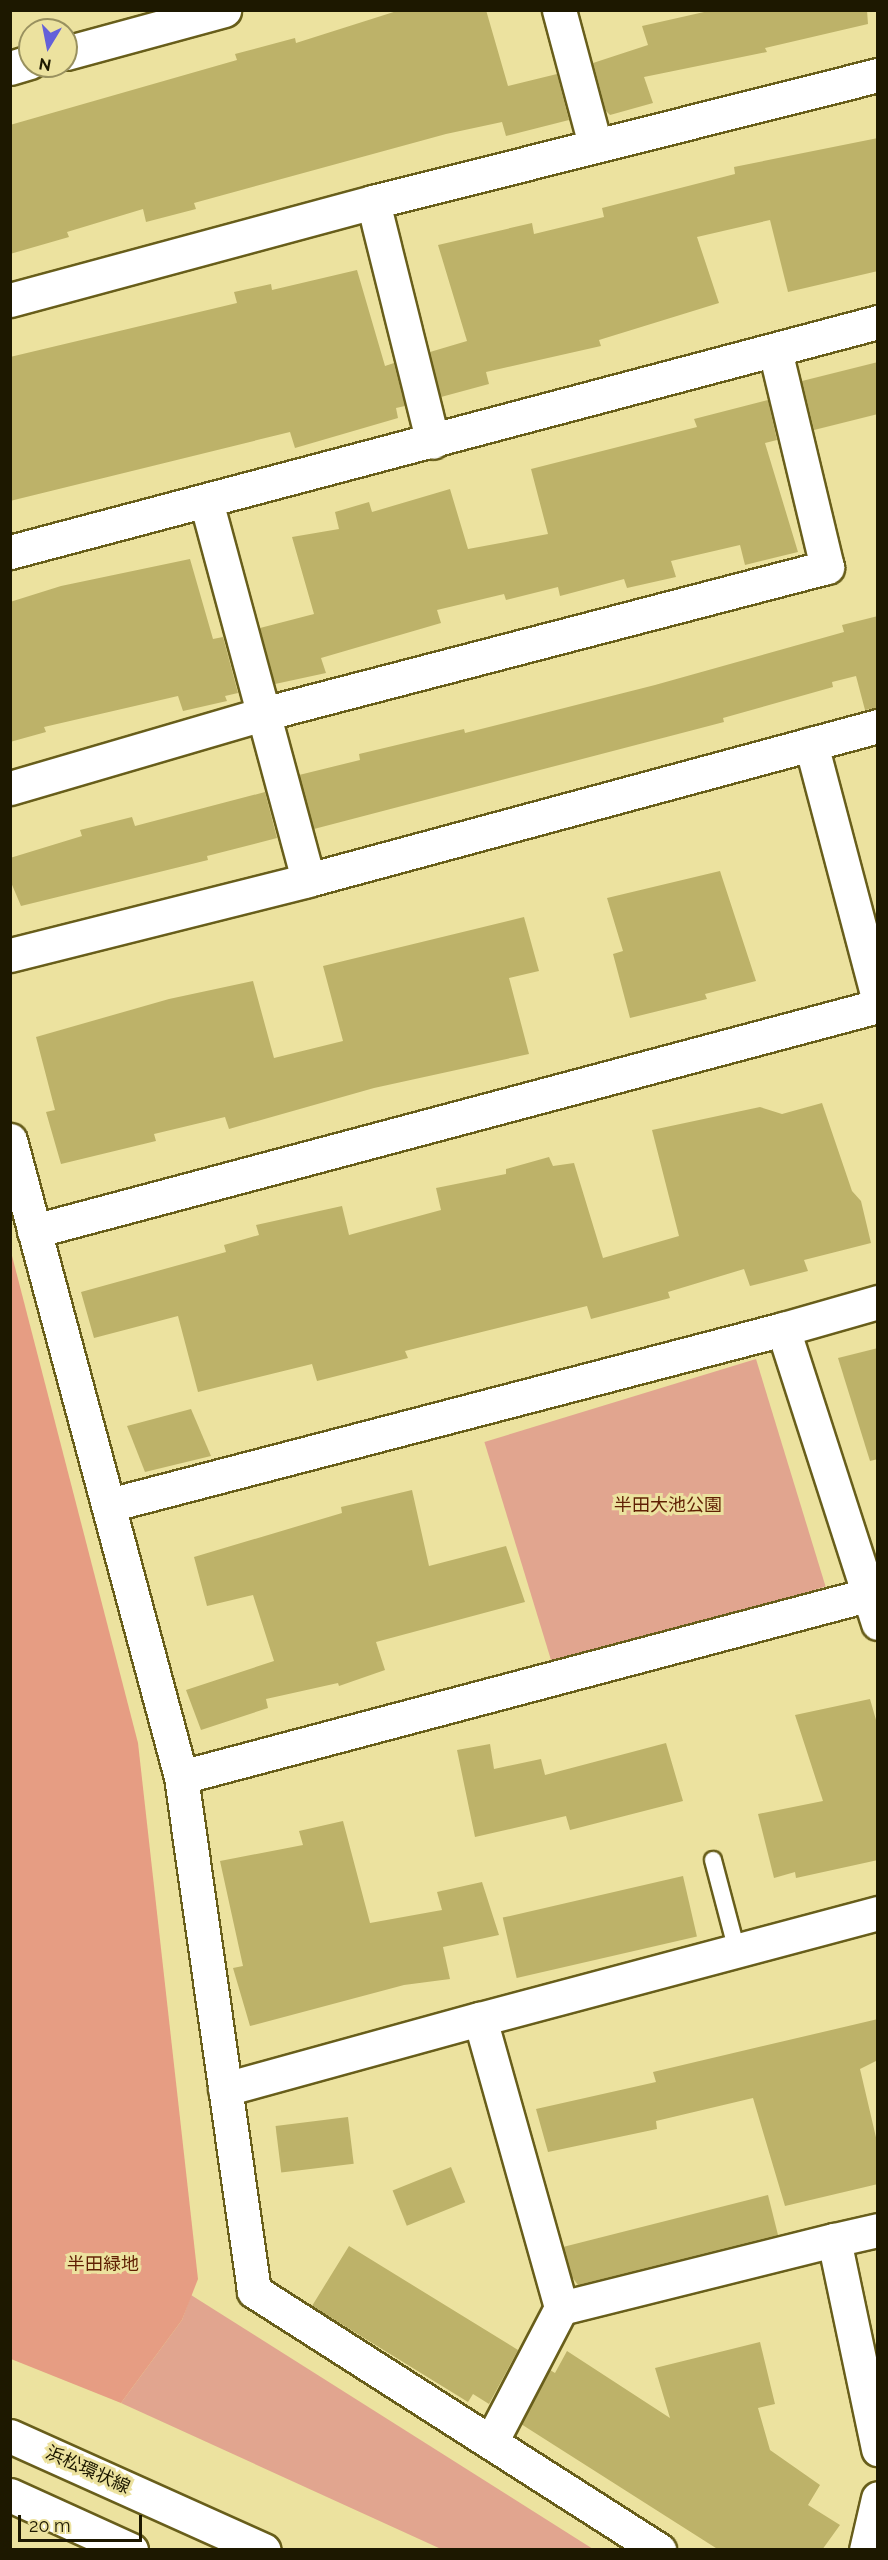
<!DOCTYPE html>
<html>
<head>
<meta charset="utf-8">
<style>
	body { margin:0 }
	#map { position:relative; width:888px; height:2560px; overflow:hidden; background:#ece29f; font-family:Raleway,"Noto Sans JP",sans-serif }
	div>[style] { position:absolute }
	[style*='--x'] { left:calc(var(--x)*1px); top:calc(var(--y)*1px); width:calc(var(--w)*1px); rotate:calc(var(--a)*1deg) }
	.green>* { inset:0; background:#e1a58f; transform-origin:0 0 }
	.forest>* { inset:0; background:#e69d83 }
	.building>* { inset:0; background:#bdb269; transform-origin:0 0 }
	.roads { filter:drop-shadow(2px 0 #685e1b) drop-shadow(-2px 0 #685e1b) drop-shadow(0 2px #685e1b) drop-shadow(0 -2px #685e1b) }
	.lane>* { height:16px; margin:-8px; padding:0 8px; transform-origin:8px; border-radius:8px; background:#fff }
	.street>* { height:33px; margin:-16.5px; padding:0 16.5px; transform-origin:16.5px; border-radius:16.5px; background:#fff }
	.secondary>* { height:33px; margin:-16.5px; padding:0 16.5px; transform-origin:16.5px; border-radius:16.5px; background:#fff }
	.primary>* { height:33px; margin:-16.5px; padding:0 16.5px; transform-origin:16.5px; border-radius:16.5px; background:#fff }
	span { translate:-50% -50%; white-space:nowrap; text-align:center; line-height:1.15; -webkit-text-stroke:6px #ece29f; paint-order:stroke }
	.park-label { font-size:18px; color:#5f1f03 }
	.street-label { font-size:18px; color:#1d1800 }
	.frame { position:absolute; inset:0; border:12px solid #1d1800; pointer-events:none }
	.north { position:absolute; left:18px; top:18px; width:60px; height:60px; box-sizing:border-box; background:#ece29f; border:2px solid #99915f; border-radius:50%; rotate:190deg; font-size:16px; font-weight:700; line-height:24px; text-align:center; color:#1d1800 }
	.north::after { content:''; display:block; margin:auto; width:21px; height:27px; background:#6460d9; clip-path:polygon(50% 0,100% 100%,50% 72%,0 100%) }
	.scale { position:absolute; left:18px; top:2515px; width:124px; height:27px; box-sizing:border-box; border:3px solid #1d1800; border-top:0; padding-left:8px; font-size:18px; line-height:21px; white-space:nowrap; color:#1d1800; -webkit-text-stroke:4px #ece29f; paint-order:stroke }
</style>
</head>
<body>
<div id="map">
	<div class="green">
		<div style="left:756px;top:1359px;width:238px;height:284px;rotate:73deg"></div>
		<div style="clip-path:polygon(191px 2295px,593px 2549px,441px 2549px,121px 2403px,182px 2320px)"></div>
	</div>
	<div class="forest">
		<div style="clip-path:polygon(10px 1248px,138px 1743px,198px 2279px,182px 2320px,121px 2403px,11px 2359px)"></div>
	</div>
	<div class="building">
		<div style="clip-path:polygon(400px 10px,486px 10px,508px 86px,557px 74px,569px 120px,506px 136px,502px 122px,446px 134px,194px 203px,196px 209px,146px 222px,143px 209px,67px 232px,69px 237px,10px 254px,10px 125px,237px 60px,235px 54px,295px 38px,296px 43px)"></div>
		<div style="clip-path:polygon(713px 10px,867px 10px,868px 24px,765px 48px,767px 52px,644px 77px,653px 103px,610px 115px,606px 111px,593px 63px,648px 45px,642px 26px)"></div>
		<div style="clip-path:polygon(878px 138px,878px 271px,788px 292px,770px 220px,697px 237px,719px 303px,599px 340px,601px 346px,486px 372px,489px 384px,441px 397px,430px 352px,467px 341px,438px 245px,532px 223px,534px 234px,604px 217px,602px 208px,735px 174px,734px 167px)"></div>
		<div style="clip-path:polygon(357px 270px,385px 366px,394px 363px,405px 406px,396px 408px,398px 418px,295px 448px,290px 432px,10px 501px,10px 357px,237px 303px,234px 292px,271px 284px,272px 290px)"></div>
		<div style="clip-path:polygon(878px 362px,878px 414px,814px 430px,802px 381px)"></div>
		<div style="clip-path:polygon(768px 400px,777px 440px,765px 443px,798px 552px,745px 565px,740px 545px,671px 561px,676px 577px,627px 588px,624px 579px,560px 596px,558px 587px,506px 600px,504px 594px,437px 610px,441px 623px,321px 658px,326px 673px,275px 684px,260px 628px,314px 614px,292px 537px,339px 529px,335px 512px,369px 502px,372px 512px,450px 489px,468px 549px,548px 534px,531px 469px,697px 427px,694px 419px)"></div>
		<div style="clip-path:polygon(190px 559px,213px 639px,223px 637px,238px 693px,225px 696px,227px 701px,183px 711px,178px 696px,44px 727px,46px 732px,10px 742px,10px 602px,61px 586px)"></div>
		<div style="clip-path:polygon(878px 616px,878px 708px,865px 710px,856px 676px,832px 682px,833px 687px,723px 718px,724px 722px,314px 829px,299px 775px,360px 760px,359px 754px,464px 729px,465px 733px,655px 685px,844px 632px,842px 625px)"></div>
		<div style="clip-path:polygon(265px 792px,277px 838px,207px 856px,208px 860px,21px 906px,10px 880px,10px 858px,82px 836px,80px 830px,132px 817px,135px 826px)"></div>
		<div style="clip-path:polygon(720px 871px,756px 981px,705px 994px,707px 999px,630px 1018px,613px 954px,623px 951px,607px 898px)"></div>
		<div style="clip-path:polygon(524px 917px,539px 971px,509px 978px,529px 1054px,374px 1088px,229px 1129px,225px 1117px,154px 1134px,156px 1141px,61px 1164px,46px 1112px,55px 1110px,36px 1037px,169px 999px,253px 981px,274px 1058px,343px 1041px,323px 966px)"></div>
		<div style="clip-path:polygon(822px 1103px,852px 1191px,861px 1201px,871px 1243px,804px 1260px,808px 1271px,750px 1286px,744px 1269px,668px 1292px,670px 1298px,591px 1319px,587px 1306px,405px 1351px,408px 1358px,317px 1381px,312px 1364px,198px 1392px,178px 1316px,94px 1338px,81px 1292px,226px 1252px,224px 1245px,259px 1235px,256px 1225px,342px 1206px,349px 1235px,441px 1210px,436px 1188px,506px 1174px,506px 1169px,549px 1157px,553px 1166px,574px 1163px,603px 1258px,679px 1236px,652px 1130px,760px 1107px,782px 1114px)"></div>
		<div style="clip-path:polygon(878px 1348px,878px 1459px,870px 1461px,838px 1358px)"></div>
		<div style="clip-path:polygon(191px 1409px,211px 1456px,145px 1472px,127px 1426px)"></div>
		<div style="clip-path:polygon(412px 1490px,429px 1566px,506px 1546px,525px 1602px,376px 1642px,385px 1670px,339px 1686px,338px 1683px,266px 1699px,268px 1708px,201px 1730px,186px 1690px,274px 1661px,253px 1595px,207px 1606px,194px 1557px,342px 1513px,341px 1507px)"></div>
		<div style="clip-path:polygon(870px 1699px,878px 1727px,878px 1860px,796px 1878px,795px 1872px,774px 1878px,758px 1814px,823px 1801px,795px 1715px)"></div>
		<div style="clip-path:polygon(666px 1743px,683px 1801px,570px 1830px,566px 1816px,475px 1837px,457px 1750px,490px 1744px,494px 1769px,541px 1759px,545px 1775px)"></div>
		<div style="clip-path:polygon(343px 1821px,370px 1923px,442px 1910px,437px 1892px,482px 1882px,499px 1935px,443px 1947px,450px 1979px,404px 1985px,250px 2026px,233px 1968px,243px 1966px,220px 1861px,303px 1845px,299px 1831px)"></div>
		<div style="left:683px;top:1876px;width:62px;height:185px;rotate:77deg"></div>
		<div style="clip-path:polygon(878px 2019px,878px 2060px,860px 2069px,878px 2146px,878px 2184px,785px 2206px,753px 2098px,656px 2121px,657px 2129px,548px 2152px,536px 2109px,656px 2082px,653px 2072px)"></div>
		<div style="left:348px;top:2117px;width:47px;height:73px;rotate:83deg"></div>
		<div style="left:451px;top:2167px;width:38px;height:63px;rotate:68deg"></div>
		<div style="clip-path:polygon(768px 2195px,778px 2235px,578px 2285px,572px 2277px,563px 2247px)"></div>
		<div style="clip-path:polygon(349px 2246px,518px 2350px,489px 2404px,473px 2394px,468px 2402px,312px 2306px)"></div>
		<div style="clip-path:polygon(760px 2342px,775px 2404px,758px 2408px,770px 2450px,820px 2485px,808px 2505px,840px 2525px,822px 2550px,719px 2550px,521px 2424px,550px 2370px,555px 2373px,567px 2351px,670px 2418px,655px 2368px)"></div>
	</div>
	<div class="roads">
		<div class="lane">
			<div style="--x:713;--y:1860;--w:94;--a:75.2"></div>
		</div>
		<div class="street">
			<div style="--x:559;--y:10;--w:139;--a:75"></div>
			<div style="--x:66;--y:53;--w:164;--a:-15.2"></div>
			<div style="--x:10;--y:68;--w:21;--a:-17"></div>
			<div style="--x:373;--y:202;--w:247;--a:76"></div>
			<div style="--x:10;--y:300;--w:376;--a:-15.1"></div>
			<div style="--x:373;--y:202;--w:521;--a:-14.12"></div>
			<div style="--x:206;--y:501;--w:392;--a:74.9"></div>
			<div style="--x:10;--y:552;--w:898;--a:-14.84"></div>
			<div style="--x:811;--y:744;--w:262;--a:75.2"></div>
			<div style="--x:10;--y:788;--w:264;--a:-16.3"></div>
			<div style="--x:263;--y:714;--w:583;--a:-14.61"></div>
			<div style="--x:827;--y:567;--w:223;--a:-103.5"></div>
			<div style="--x:10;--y:1140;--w:660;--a:74.97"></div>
			<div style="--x:181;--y:1777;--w:519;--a:81.92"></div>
			<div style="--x:254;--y:2291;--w:481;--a:32.6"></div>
			<div style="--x:34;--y:1231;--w:873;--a:-14.93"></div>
			<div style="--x:783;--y:1329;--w:99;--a:-15.9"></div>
			<div style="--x:109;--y:1505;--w:697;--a:-14.63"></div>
			<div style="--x:783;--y:1329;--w:309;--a:72.1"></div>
			<div style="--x:181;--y:1777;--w:721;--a:-14.86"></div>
			<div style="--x:480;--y:2019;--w:412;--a:-14.9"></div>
			<div style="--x:225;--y:2089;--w:264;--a:-15.4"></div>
			<div style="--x:480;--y:2019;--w:300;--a:74.3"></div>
			<div style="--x:878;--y:2230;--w:45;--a:167.2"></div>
			<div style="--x:834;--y:2240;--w:214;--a:78.1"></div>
			<div style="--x:492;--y:2440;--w:149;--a:-62.4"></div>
			<div style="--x:561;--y:2308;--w:281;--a:-14"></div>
			<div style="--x:866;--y:2550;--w:53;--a:-77"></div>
		</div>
		<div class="secondary">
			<div style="--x:10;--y:955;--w:307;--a:-14.1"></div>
			<div style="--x:308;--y:880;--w:590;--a:-15.12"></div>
		</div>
		<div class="primary">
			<div style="--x:10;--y:2436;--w:278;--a:24.2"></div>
			<div style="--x:10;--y:2495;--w:133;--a:24.4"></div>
		</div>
	</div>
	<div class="park-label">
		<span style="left:668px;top:1505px">半田大池公園</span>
		<span style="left:103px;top:2264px">半田緑地</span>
	</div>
	<div class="street-label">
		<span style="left:88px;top:2470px;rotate:24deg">浜松環状線</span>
	</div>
	<div class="frame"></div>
	<div class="north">N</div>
	<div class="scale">20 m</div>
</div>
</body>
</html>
